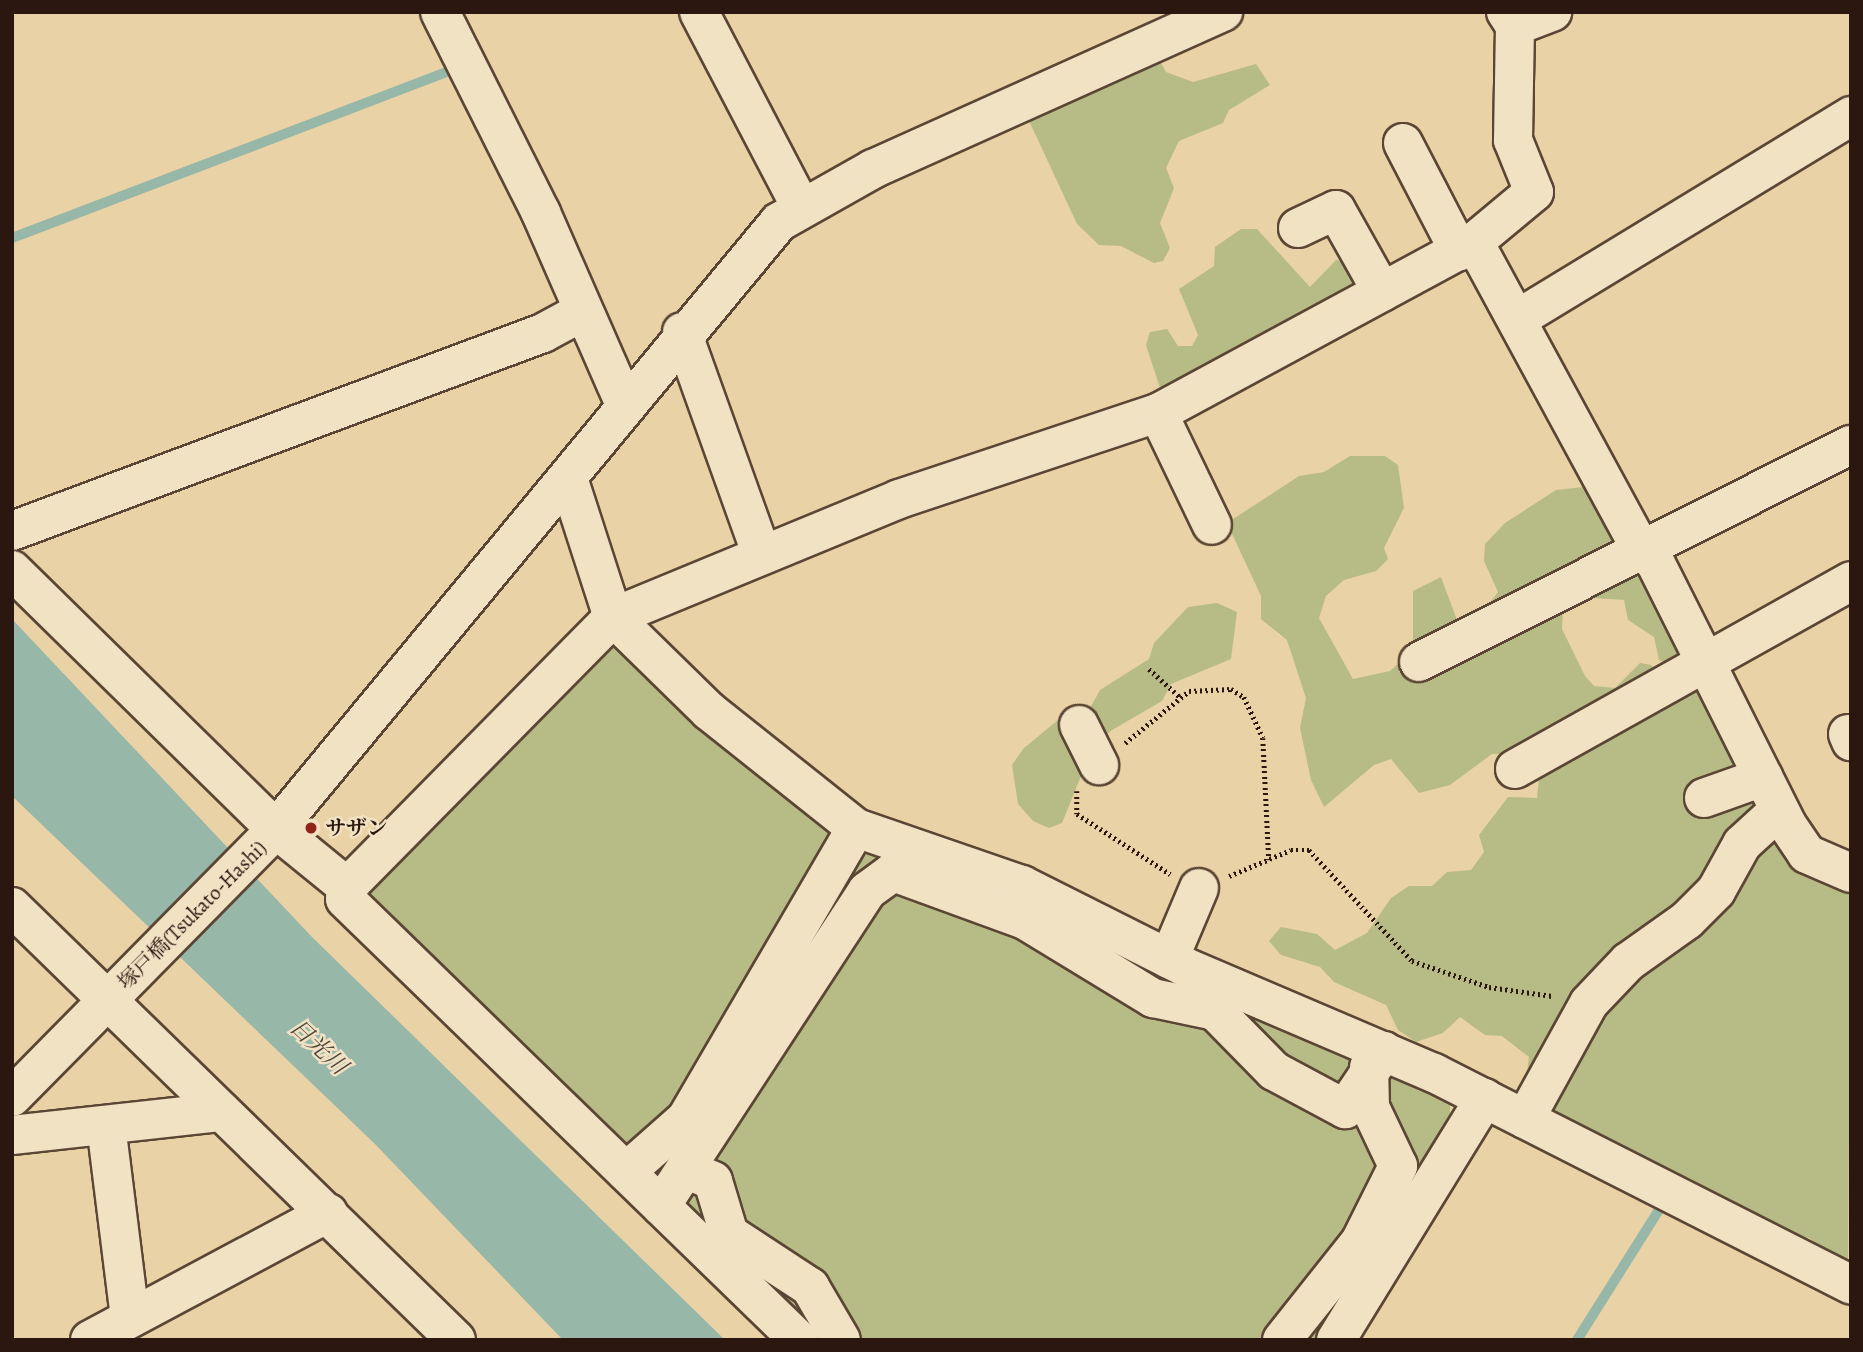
<!DOCTYPE html>
<html>
<head>
<meta charset="utf-8">
<style>
	body { margin:0 }
	#map { position:relative; width:1863px; height:1352px; overflow:hidden; background:#e9d2a5; font-family:Alegreya,"Noto Serif JP",serif }
	div>[style] { position:absolute }
	[style*='--x'] { left:calc(var(--x)*1px); top:calc(var(--y)*1px); width:calc(var(--w)*1px); rotate:calc(var(--a)*1deg) }
	.green>* { inset:0; background:#b7bc86 }
	.water>* { inset:0; background:#97b7a9 }
	.stream>* { height:10px; margin:-5px; padding:0 5px; transform-origin:5px; border-radius:5px; background:#97b7a9 }
	.path>* { height:4.5px; margin-top:-2.25px; transform-origin:0; background:repeating-linear-gradient(90deg,#2c1710 0 2px,transparent 0 5.5px) }
	.roads { filter:drop-shadow(2px 0 #5b4635) drop-shadow(-2px 0 #5b4635) drop-shadow(0 2px #5b4635) drop-shadow(0 -2px #5b4635) }
	.minor>* { height:38px; margin:-19px; padding:0 19px; transform-origin:19px; border-radius:19px; background:#f1e2c4 }
	.dots>* { width:19px; height:19px; translate:-50% -50%; box-sizing:border-box; border:4px solid #f1e2c4; border-radius:50% }
	span { translate:-50% -50%; white-space:nowrap; text-align:center; line-height:1.15; -webkit-text-stroke:5px #f1e2c4; paint-order:stroke }
	.poi-label { font-size:21px; color:#2c1710; font-weight:700 }
	.left { translate:0 -50%; text-align:left }
	.street-label { font-size:21px; color:#2c1710 }
	.water-label { font-size:23px; color:#4c473e; font-style:italic }
	.frame { position:absolute; inset:0; border:14px solid #2c1710; pointer-events:none }
</style>
</head>
<body>
<div id="map">
	<div class="green">
		<div style="clip-path:polygon(1160px 61px,1166px 72px,1193px 82px,1256px 64px,1270px 85px,1229px 110px,1223px 123px,1179px 141px,1166px 168px,1174px 188px,1160px 223px,1170px 248px,1163px 261px,1154px 263px,1121px 246px,1099px 245px,1077px 224px,1024px 110px)"></div>
		<div style="clip-path:polygon(1241px 229px,1257px 229px,1310px 287px,1336px 260px,1352px 262px,1365px 284px,1161px 391px,1146px 345px,1150px 332px,1167px 329px,1178px 346px,1192px 346px,1198px 335px,1179px 289px,1214px 266px,1215px 247px)"></div>
		<div style="clip-path:polygon(1350px 456px,1385px 456px,1398px 465px,1404px 508px,1384px 548px,1388px 559px,1376px 571px,1344px 580px,1326px 596px,1319px 618px,1353px 679px,1390px 671px,1413px 650px,1413px 591px,1441px 577px,1457px 620px,1480px 616px,1498px 592px,1484px 561px,1485px 544px,1505px 523px,1556px 490px,1593px 486px,1689px 656px,1674px 666px,1659px 660px,1654px 637px,1628px 620px,1624px 600px,1577px 597px,1563px 608px,1562px 629px,1585px 676px,1594px 686px,1615px 688px,1640px 663px,1651px 665px,1662px 680px,1698px 685px,1851px 882px,1848px 1266px,1809px 1238px,1768px 1232px,1689px 1178px,1648px 1166px,1634px 1151px,1615px 1149px,1541px 1111px,1527px 1072px,1529px 1057px,1502px 1036px,1485px 1035px,1460px 1017px,1443px 1033px,1416px 1042px,1398px 1030px,1386px 1005px,1334px 982px,1320px 967px,1281px 955px,1269px 941px,1281px 927px,1317px 934px,1335px 950px,1367px 933px,1391px 898px,1409px 886px,1432px 886px,1447px 872px,1471px 870px,1484px 852px,1479px 835px,1508px 797px,1537px 798px,1539px 778px,1519px 754px,1492px 754px,1450px 785px,1419px 793px,1391px 759px,1374px 765px,1324px 807px,1311px 780px,1300px 728px,1306px 698px,1287px 640px,1261px 619px,1261px 596px,1227px 523px,1299px 476px,1324px 472px)"></div>
		<div style="clip-path:polygon(1217px 603px,1237px 612px,1231px 659px,1171px 684px,1162px 701px,1112px 730px,1077px 761px,1081px 776px,1062px 823px,1049px 828px,1033px 821px,1018px 804px,1012px 765px,1024px 748px,1069px 711px,1089px 710px,1100px 690px,1149px 659px,1154px 643px,1188px 607px)"></div>
		<div style="clip-path:polygon(612px 630px,692px 716px,1004px 895px,1450px 1101px,1450px 1125px,1321px 1340px,822px 1340px,368px 901px,366px 885px)"></div>
	</div>
	<div class="water">
		<div style="clip-path:polygon(12px 619px,312px 937px,725px 1340px,563px 1340px,375px 1144px,12px 796px)"></div>
	</div>
	<div class="stream">
		<div style="--x:12;--y:238;--w:476;--a:-20.9"></div>
		<div style="--x:1577;--y:1340;--w:165;--a:-57.8"></div>
	</div>
	<div class="path">
		<div style="--x:1149;--y:669;--w:42;--a:42.1"></div>
		<div style="--x:1125;--y:743;--w:82;--a:-39.1"></div>
		<div style="--x:1189;--y:691;--w:42;--a:-2.7"></div>
		<div style="--x:1231;--y:689;--w:15;--a:32"></div>
		<div style="--x:1244;--y:697;--w:45;--a:65.1"></div>
		<div style="--x:1263;--y:738;--w:122;--a:87.2"></div>
		<div style="--x:1077;--y:791;--w:23;--a:90"></div>
		<div style="--x:1077;--y:814;--w:111;--a:32.8"></div>
		<div style="--x:1229;--y:876;--w:67;--a:-22.8"></div>
		<div style="--x:1291;--y:850;--w:18;--a:0"></div>
		<div style="--x:1309;--y:850;--w:151;--a:47.1"></div>
		<div style="--x:1412;--y:961;--w:81;--a:18.7"></div>
		<div style="--x:1489;--y:987;--w:64;--a:8.1"></div>
	</div>
	<div class="roads">
		<div class="minor">
			<div style="--x:440;--y:12;--w:225;--a:63.3"></div>
			<div style="--x:541;--y:213;--w:206;--a:66.3"></div>
			<div style="--x:699;--y:12;--w:220;--a:62.4"></div>
			<div style="--x:1506;--y:12;--w:17;--a:57"></div>
			<div style="--x:1515;--y:26;--w:40;--a:-21"></div>
			<div style="--x:1403;--y:143;--w:122;--a:62.6"></div>
			<div style="--x:1298;--y:228;--w:42;--a:-25.3"></div>
			<div style="--x:1336;--y:210;--w:94;--a:60.7"></div>
			<div style="--x:1474;--y:242;--w:78;--a:-39.8"></div>
			<div style="--x:1534;--y:192;--w:56;--a:-112"></div>
			<div style="--x:1513;--y:140;--w:114;--a:-89"></div>
			<div style="--x:1519;--y:318;--w:389;--a:-31.3"></div>
			<div style="--x:682;--y:332;--w:237;--a:70.3"></div>
			<div style="--x:1158;--y:413;--w:124;--a:64.3"></div>
			<div style="--x:568;--y:478;--w:146;--a:72.1"></div>
			<div style="--x:613;--y:617;--w:134;--a:44.4"></div>
			<div style="--x:709;--y:711;--w:188;--a:38.5"></div>
			<div style="--x:856;--y:828;--w:176;--a:19"></div>
			<div style="--x:1022;--y:885;--w:182;--a:26.7"></div>
			<div style="--x:1185;--y:967;--w:271;--a:23.1"></div>
			<div style="--x:1434;--y:1073;--w:468;--a:26.9"></div>
			<div style="--x:12;--y:531;--w:567;--a:-20.45"></div>
			<div style="--x:543;--y:333;--w:42;--a:-28.4"></div>
			<div style="--x:12;--y:570;--w:370;--a:44.5"></div>
			<div style="--x:276;--y:829;--w:92;--a:39.2"></div>
			<div style="--x:347;--y:887;--w:12;--a:99"></div>
			<div style="--x:345;--y:899;--w:633;--a:44.17"></div>
			<div style="--x:1419;--y:662;--w:483;--a:-26.7"></div>
			<div style="--x:1079;--y:725;--w:45;--a:63.4"></div>
			<div style="--x:1848;--y:734;--w:8;--a:67"></div>
			<div style="--x:1515;--y:769;--w:385;--a:-29.2"></div>
			<div style="--x:1704;--y:798;--w:63;--a:-19.6"></div>
			<div style="--x:347;--y:887;--w:379;--a:-45.4"></div>
			<div style="--x:613;--y:617;--w:309;--a:-22.4"></div>
			<div style="--x:899;--y:499;--w:273;--a:-18.4"></div>
			<div style="--x:1158;--y:413;--w:359;--a:-28.4"></div>
			<div style="--x:1474;--y:242;--w:352;--a:61.5"></div>
			<div style="--x:1642;--y:551;--w:17;--a:40"></div>
			<div style="--x:1655;--y:562;--w:292;--a:63.3"></div>
			<div style="--x:1786;--y:823;--w:37;--a:56"></div>
			<div style="--x:1807;--y:854;--w:48;--a:23.4"></div>
			<div style="--x:12;--y:907;--w:620;--a:44.28"></div>
			<div style="--x:1169;--y:959;--w:77;--a:-67.1"></div>
			<div style="--x:12;--y:1097;--w:376;--a:-45.4"></div>
			<div style="--x:276;--y:829;--w:788;--a:-50.35"></div>
			<div style="--x:779;--y:222;--w:108;--a:-29.4"></div>
			<div style="--x:873;--y:169;--w:384;--a:-24.2"></div>
			<div style="--x:1525;--y:1119;--w:132;--a:-61.1"></div>
			<div style="--x:1589;--y:1003;--w:57;--a:-46.4"></div>
			<div style="--x:1628;--y:962;--w:72;--a:-35.4"></div>
			<div style="--x:1687;--y:920;--w:41;--a:-45"></div>
			<div style="--x:1716;--y:891;--w:54;--a:-61"></div>
			<div style="--x:1742;--y:844;--w:50;--a:-42.6"></div>
			<div style="--x:106;--y:1125;--w:193;--a:82.9"></div>
			<div style="--x:12;--y:1135;--w:211;--a:-6.3"></div>
			<div style="--x:690;--y:1171;--w:25;--a:23"></div>
			<div style="--x:713;--y:1181;--w:55;--a:73.2"></div>
			<div style="--x:729;--y:1234;--w:97;--a:33.2"></div>
			<div style="--x:810;--y:1287;--w:61;--a:59.7"></div>
			<div style="--x:626;--y:1172;--w:80;--a:-41.5"></div>
			<div style="--x:686;--y:1119;--w:337;--a:-59.7"></div>
			<div style="--x:661;--y:1206;--w:376;--a:-56.8"></div>
			<div style="--x:867;--y:891;--w:32;--a:-36"></div>
			<div style="--x:893;--y:872;--w:140;--a:20"></div>
			<div style="--x:1025;--y:920;--w:150;--a:31.4"></div>
			<div style="--x:1153;--y:998;--w:63;--a:11.8"></div>
			<div style="--x:1215;--y:1011;--w:84;--a:45.5"></div>
			<div style="--x:1274;--y:1071;--w:81;--a:28.2"></div>
			<div style="--x:1345;--y:1109;--w:70;--a:-56.1"></div>
			<div style="--x:90;--y:1340;--w:270;--a:-28.1"></div>
			<div style="--x:1282;--y:1340;--w:125;--a:-51.5"></div>
			<div style="--x:1360;--y:1242;--w:85;--a:-63.4"></div>
			<div style="--x:1398;--y:1166;--w:65;--a:-115.4"></div>
			<div style="--x:1370;--y:1107;--w:40;--a:-91.4"></div>
			<div style="--x:1336;--y:1340;--w:284;--a:-58.4"></div>
		</div>
	</div>
	<div class="dots">
		<div style="left:311px;top:828px;background:#8f2418"></div>
	</div>
	<div class="poi-label">
		<span class="left" style="left:325px;top:828px">サザン</span>
	</div>
	<div class="street-label">
		<span style="left:192px;top:915px;rotate:-45deg">塚戸橋(Tsukato-Hashi)</span>
	</div>
	<div class="water-label">
		<span style="left:318px;top:1047px;rotate:43deg">日光川</span>
	</div>
	<div class="frame"></div>
</div>
</body>
</html>
